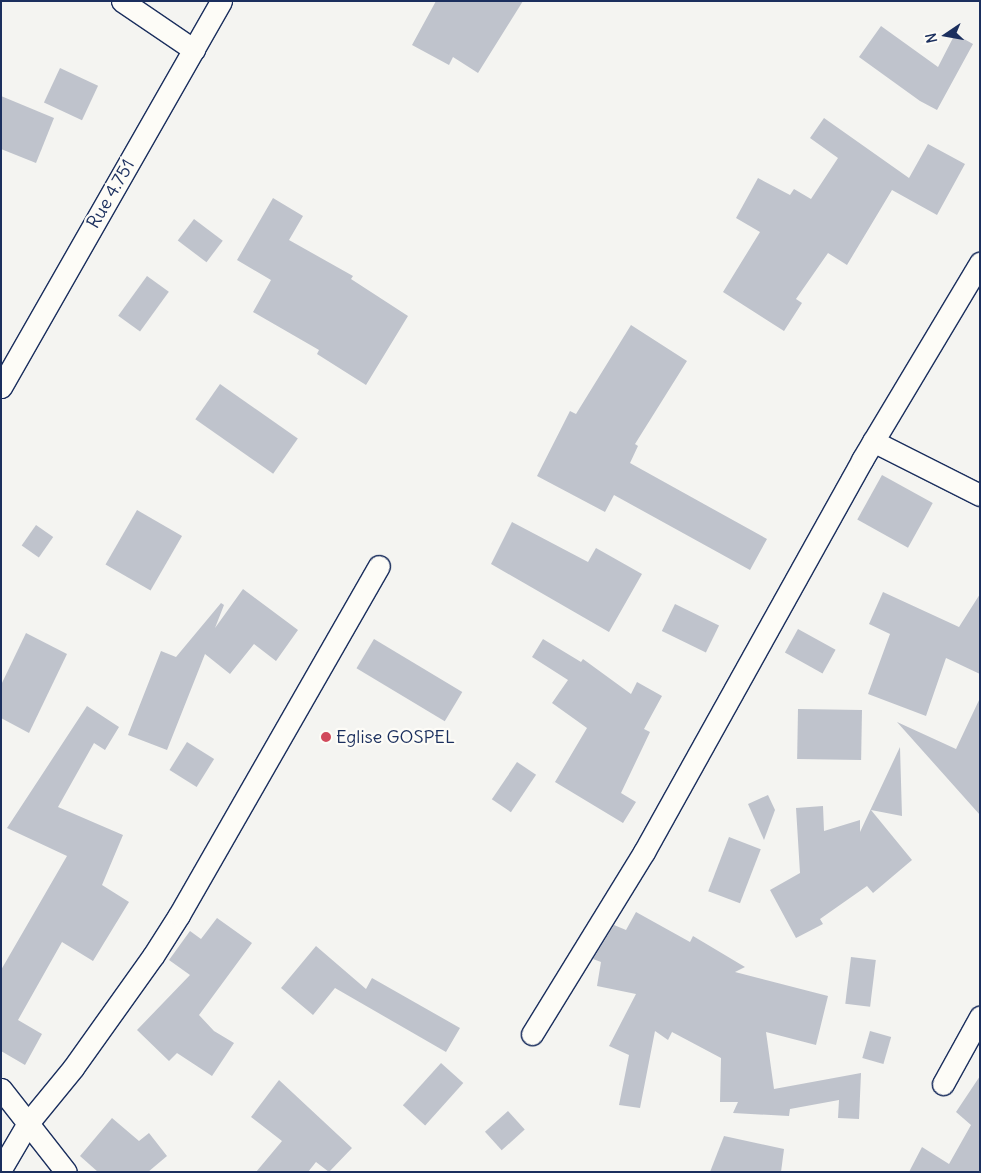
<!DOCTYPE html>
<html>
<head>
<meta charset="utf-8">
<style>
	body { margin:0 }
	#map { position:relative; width:981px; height:1173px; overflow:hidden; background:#f4f4f1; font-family:Delius,sans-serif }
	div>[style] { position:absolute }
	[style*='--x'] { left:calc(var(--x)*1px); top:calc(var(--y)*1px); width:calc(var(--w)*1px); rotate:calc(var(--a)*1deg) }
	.building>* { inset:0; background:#bfc3cc; transform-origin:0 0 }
	.roads { filter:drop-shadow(1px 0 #1b2f5e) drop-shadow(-1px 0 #1b2f5e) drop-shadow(0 1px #1b2f5e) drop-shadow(0 -1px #1b2f5e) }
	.minor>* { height:21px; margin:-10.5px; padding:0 10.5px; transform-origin:10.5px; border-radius:10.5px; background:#fdfcf7 }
	.dots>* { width:14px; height:14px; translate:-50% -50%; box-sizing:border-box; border:2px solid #fdfcf7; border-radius:50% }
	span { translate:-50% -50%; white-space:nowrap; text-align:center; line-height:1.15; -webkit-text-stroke:4.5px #fdfcf7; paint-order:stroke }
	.street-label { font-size:18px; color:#1b2f5e }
	.poi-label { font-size:18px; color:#1b2f5e }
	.left { translate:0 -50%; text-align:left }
	.frame { position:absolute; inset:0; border:2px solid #1b2f5e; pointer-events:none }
	.north { position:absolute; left:921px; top:10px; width:50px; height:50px; -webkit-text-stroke:4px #fdfcf7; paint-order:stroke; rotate:258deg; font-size:14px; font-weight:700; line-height:20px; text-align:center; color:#1b2f5e }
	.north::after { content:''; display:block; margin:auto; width:18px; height:22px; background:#1b2f5e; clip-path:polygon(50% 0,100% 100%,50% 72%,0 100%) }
</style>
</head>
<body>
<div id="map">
	<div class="building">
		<div style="clip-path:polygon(436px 1px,523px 1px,478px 73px,453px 57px,449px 65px,412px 45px)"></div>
		<div style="clip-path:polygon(881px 26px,938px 67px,955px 34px,973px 44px,937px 110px,920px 101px,859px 57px)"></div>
		<div style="left:60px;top:68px;width:42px;height:38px;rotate:25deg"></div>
		<div style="clip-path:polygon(1px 96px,54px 118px,36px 163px,1px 149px)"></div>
		<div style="clip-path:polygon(824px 118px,909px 178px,928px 144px,965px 164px,937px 215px,892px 190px,847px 265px,828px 253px,796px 299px,802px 303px,784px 331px,723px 292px,760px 232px,736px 218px,758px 178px,790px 195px,794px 189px,811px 199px,838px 158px,810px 138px)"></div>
		<div style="clip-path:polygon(273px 198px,303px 216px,289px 240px,353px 276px,351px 279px,408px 316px,366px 385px,317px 354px,319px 350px,253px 312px,271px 280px,237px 260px)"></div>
		<div style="left:194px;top:219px;width:36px;height:27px;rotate:37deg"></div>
		<div style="left:147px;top:276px;width:27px;height:49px;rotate:36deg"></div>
		<div style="clip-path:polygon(631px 325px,687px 361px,635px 444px,638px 446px,630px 463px,767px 539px,750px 570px,614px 495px,605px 512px,537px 476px,570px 411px,576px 414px)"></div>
		<div style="left:220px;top:384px;width:95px;height:43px;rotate:35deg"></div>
		<div style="left:882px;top:475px;width:58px;height:51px;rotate:29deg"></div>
		<div style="left:137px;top:510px;width:52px;height:63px;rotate:30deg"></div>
		<div style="clip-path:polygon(512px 522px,588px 562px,596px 548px,642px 574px,609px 632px,491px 564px)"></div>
		<div style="left:36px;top:525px;width:21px;height:25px;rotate:35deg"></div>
		<div style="clip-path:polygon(243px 589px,298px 630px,276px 661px,254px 644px,230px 674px,205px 654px,167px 750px,128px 735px,161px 651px,176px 657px,221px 603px,224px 605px,215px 628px)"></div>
		<div style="clip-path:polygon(883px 592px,959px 627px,980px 594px,980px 674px,946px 658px,926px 716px,868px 694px,890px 634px,869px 624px)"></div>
		<div style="left:675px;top:604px;width:49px;height:30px;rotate:26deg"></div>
		<div style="left:798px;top:629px;width:43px;height:27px;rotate:29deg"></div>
		<div style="clip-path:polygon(26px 633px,67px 654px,29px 733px,1px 718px,1px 685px)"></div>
		<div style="left:374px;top:639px;width:103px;height:34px;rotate:31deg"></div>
		<div style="clip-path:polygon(543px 639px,581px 662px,583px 659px,631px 694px,637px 682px,662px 696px,644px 729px,650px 732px,621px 793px,636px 802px,623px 823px,555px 782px,587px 728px,552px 703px,568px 680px,532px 657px)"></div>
		<div style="clip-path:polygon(980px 698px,980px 815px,897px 722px,956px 749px)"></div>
		<div style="clip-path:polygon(87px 706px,119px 727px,105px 750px,94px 743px,58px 807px,123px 835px,102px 885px,129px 902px,93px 961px,62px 942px,18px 1020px,42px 1034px,25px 1065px,1px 1051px,1px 970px,67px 856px,7px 828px)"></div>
		<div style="left:798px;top:709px;width:64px;height:50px;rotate:1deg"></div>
		<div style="left:187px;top:742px;width:32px;height:33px;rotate:32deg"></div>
		<div style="clip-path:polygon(900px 747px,902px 816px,871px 810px,912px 860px,873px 893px,867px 886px,820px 919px,823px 924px,796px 938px,770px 890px,800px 873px,796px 808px,823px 806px,824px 831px,860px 820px,860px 832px)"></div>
		<div style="left:517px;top:762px;width:23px;height:45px;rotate:34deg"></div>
		<div style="clip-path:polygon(768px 795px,775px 810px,764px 840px,748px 804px)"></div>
		<div style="left:729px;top:837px;width:34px;height:58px;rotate:21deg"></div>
		<div style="clip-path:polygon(636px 912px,690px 942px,693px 936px,745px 967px,735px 972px,828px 996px,816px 1045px,766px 1032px,774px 1089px,861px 1073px,859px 1119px,838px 1118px,839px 1100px,790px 1109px,789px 1116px,733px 1113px,738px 1102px,720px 1102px,721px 1058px,672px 1032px,668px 1040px,655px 1031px,640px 1108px,619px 1105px,629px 1055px,609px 1046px,636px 994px,597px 986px,601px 962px,593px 959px,614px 925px,626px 930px)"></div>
		<div style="clip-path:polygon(217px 918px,252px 943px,199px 1015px,214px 1031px,234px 1043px,212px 1076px,177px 1053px,169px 1061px,137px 1030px,190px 975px,169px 960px,190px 931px,201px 939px)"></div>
		<div style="clip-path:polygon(316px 946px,366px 989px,372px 978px,460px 1028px,446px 1052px,335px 988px,313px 1015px,281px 988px)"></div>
		<div style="left:851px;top:957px;width:25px;height:47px;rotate:7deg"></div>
		<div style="left:870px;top:1031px;width:22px;height:28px;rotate:16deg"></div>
		<div style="left:441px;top:1063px;width:30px;height:57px;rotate:42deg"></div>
		<div style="clip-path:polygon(980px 1076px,980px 1172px,909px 1172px,922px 1147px,949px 1164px,971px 1125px,956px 1112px)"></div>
		<div style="clip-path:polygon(279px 1080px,352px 1148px,329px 1172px,316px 1162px,308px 1172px,256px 1172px,282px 1141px,251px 1117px)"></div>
		<div style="left:508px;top:1111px;width:25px;height:31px;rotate:48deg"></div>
		<div style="clip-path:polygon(112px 1118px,139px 1141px,149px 1133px,167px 1156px,148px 1172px,98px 1172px,80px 1156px)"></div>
		<div style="clip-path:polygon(724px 1136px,784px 1149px,781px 1172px,710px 1172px)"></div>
	</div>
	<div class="roads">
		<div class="minor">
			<div style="--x:122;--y:1;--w:87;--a:34.2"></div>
			<div style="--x:1;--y:387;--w:444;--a:-60.3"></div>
			<div style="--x:873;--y:441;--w:120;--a:26.8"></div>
			<div style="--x:532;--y:1034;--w:214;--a:-58.4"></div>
			<div style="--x:644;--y:852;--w:449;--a:-60.9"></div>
			<div style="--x:862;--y:460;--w:230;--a:-59.1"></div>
			<div style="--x:943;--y:1084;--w:77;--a:-61.1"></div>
			<div style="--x:1;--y:1089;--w:105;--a:51.9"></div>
			<div style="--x:1;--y:1169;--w:53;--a:-59.6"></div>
			<div style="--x:28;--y:1123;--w:71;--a:-50.7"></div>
			<div style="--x:73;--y:1068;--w:138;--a:-54.5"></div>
			<div style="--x:153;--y:956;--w:49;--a:-57.6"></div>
			<div style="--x:179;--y:915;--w:402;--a:-60.2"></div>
		</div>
	</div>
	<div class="dots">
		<div style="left:326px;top:737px;background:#d1495b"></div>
	</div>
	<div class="street-label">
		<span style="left:111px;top:194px;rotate:-60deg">Rue 4.751</span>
	</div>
	<div class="poi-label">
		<span class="left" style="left:336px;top:737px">Eglise GOSPEL</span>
	</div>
	<div class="frame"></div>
	<div class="north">N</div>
</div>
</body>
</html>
